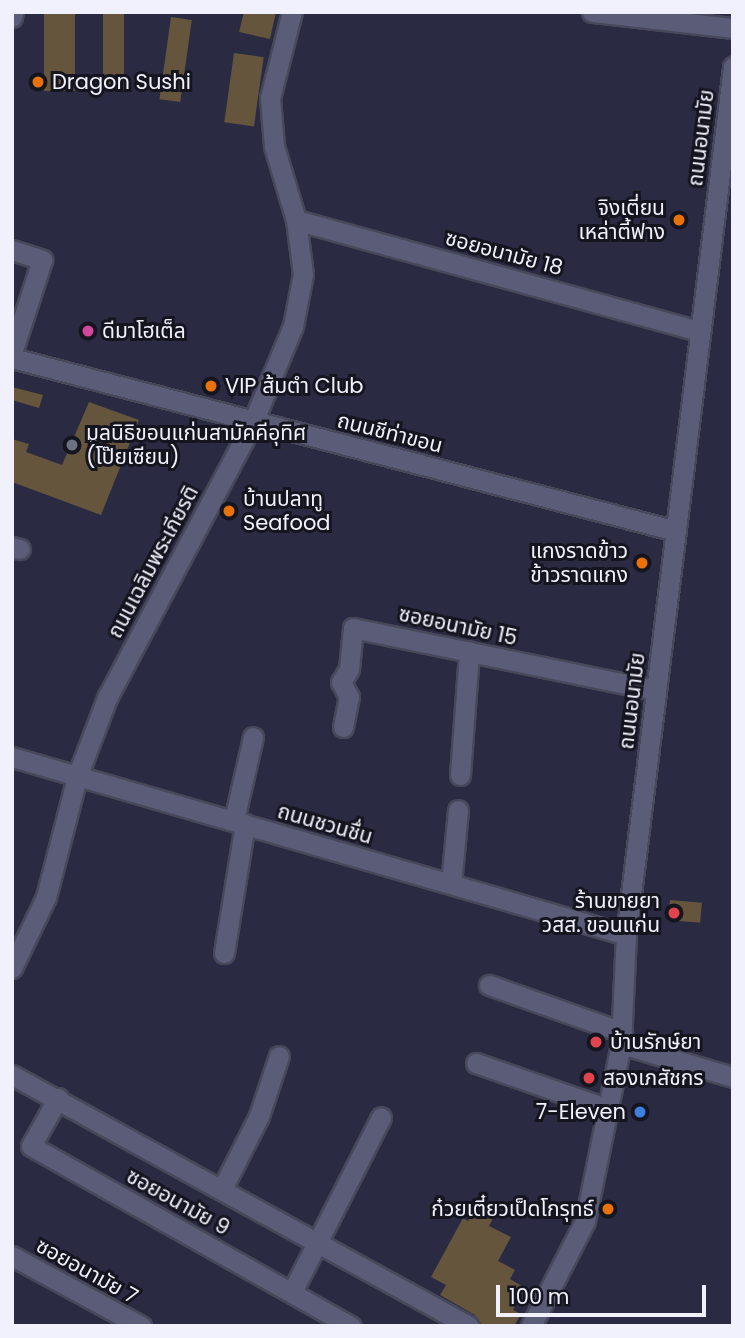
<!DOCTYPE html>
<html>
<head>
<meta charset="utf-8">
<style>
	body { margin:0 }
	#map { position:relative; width:745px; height:1338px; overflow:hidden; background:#2a2b42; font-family:Poppins,"Noto Sans Thai",sans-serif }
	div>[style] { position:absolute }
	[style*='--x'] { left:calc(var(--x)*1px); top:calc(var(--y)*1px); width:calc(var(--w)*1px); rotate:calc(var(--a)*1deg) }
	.building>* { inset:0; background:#64553c; transform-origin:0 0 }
	.roads { filter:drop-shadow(2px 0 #48485b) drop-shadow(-2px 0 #48485b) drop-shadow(0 2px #48485b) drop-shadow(0 -2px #48485b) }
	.minor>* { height:19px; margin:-9.5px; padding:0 9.5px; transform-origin:9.5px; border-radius:9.5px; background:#5b5d78 }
	.dots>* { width:19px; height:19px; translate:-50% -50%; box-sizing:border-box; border:4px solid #14151f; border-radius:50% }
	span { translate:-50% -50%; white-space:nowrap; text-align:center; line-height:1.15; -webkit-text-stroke:6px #14151f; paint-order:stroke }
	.poi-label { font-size:21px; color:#f0f1fd }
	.left { translate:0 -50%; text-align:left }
	.right { translate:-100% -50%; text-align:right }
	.street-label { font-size:21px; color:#f0f1fd }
	.frame { position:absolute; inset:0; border:14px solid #f0f1fd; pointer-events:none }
	.scale { position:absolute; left:496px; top:1285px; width:210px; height:32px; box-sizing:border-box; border:4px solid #f0f1fd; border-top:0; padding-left:9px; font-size:21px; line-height:24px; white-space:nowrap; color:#f0f1fd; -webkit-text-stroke:5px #14151f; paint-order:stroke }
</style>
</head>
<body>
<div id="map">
	<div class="building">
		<div style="left:44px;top:12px;width:31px;height:79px"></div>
		<div style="left:103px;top:12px;width:21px;height:78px"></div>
		<div style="clip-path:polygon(244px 12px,276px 12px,270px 39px,239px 32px)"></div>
		<div style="left:171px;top:17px;width:21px;height:83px;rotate:8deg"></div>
		<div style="left:234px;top:53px;width:30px;height:70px;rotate:8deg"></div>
		<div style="clip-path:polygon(12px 387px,43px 395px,39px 408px,12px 400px)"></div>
		<div style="clip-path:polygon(89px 402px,139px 420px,101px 515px,12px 482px,12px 439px,29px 444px,26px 452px,62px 465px)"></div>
		<div style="left:670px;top:900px;width:32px;height:20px;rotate:5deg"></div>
		<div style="clip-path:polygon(479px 1201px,497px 1211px,489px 1226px,511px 1237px,498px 1261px,515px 1270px,510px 1279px,525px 1288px,513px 1310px,521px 1314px,514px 1326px,481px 1324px,475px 1315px,440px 1295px,446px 1285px,431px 1277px,463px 1218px,468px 1221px)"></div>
	</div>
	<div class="roads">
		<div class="minor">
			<div style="--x:592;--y:12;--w:142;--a:6.5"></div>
			<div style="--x:12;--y:17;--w:5;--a:-79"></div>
			<div style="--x:296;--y:220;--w:419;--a:15.4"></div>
			<div style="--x:12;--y:250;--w:32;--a:18"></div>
			<div style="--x:42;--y:260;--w:98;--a:107.9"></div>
			<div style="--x:12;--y:358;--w:686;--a:14.6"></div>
			<div style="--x:12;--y:547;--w:8;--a:14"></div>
			<div style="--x:343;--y:727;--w:31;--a:-79"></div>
			<div style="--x:349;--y:697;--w:17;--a:-118"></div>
			<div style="--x:341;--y:682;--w:15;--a:-58"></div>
			<div style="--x:349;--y:669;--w:41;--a:-84.4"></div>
			<div style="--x:353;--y:628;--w:309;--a:11.6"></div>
			<div style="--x:12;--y:757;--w:639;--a:16.17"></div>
			<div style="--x:460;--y:775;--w:124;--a:-85.8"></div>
			<div style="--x:234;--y:820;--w:85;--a:-77.1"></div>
			<div style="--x:451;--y:884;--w:74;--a:-84.6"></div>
			<div style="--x:224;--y:953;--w:131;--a:-80.8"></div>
			<div style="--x:12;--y:968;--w:79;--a:-64.4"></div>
			<div style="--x:46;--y:897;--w:124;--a:-75.5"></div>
			<div style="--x:77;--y:777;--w:85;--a:-69.2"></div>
			<div style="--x:107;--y:698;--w:312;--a:-62.1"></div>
			<div style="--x:253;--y:422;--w:104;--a:-67.4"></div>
			<div style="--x:293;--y:326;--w:53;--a:-79.1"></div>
			<div style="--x:303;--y:274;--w:54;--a:-97.4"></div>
			<div style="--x:296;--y:220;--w:77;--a:-106.6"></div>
			<div style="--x:274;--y:146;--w:48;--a:-94.8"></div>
			<div style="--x:270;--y:98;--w:89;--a:-75.7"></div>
			<div style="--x:489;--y:985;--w:141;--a:19.5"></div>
			<div style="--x:621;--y:1044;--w:117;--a:16.4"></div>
			<div style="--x:476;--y:1063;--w:140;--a:19.2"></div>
			<div style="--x:12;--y:1075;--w:521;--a:28.78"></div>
			<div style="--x:58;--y:1098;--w:55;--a:119.4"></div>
			<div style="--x:31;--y:1146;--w:367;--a:29.4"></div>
			<div style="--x:222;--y:1189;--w:82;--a:-63.1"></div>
			<div style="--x:259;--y:1116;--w:63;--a:-71.6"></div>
			<div style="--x:12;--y:1256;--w:147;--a:28.5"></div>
			<div style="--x:292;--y:1292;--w:196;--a:-63"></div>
			<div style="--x:531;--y:1326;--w:118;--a:-62.8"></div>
			<div style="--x:585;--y:1221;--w:181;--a:-78.5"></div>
			<div style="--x:621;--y:1044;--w:109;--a:-87.4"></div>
			<div style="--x:626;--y:935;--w:875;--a:-82.97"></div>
		</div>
	</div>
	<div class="dots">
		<div style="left:38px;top:82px;background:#e8710a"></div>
		<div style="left:679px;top:220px;background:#e8710a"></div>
		<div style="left:88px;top:331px;background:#d1479c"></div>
		<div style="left:211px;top:386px;background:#e8710a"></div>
		<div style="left:72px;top:445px;background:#6b7280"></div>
		<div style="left:229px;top:511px;background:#e8710a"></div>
		<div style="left:642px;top:563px;background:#e8710a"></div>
		<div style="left:674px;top:913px;background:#e0444e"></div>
		<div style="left:596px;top:1042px;background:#e0444e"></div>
		<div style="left:589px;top:1078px;background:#e0444e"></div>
		<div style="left:640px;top:1112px;background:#3f7fe0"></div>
		<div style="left:608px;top:1209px;background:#e8710a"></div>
	</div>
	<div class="poi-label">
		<span class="left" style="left:52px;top:82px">Dragon Sushi</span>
		<span class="right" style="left:665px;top:220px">จิงเตี่ยน<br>เหล่าตี้ฟาง</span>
		<span class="left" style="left:102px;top:331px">ดีมาโฮเต็ล</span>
		<span class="left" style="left:225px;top:386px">VIP ส้มตำ Club</span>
		<span class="left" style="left:86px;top:445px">มูลนิธิขอนแก่นสามัคคีอุทิศ<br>(โป๊ยเซียน)</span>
		<span class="left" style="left:243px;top:511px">บ้านปลาทู<br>Seafood</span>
		<span class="right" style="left:628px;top:563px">แกงราดข้าว<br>ข้าวราดแกง</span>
		<span class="right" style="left:660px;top:913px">ร้านขายยา<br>วสส. ขอนแก่น</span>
		<span class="left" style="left:610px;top:1042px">บ้านรักษ์ยา</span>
		<span class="left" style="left:603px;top:1078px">สองเภสัชกร</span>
		<span class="right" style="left:626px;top:1112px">7-Eleven</span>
		<span class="right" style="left:594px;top:1209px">ก๋วยเตี๋ยวเป็ดโกรุทธ์</span>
	</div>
	<div class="street-label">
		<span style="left:701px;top:138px;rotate:-83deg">ถนนอนามัย</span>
		<span style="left:504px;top:253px;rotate:15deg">ซอยอนามัย 18</span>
		<span style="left:390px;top:433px;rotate:14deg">ถนนชีท่าขอน</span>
		<span style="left:153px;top:562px;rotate:-62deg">ถนนเฉลิมพระเกียรติ</span>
		<span style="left:458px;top:626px;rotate:12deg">ซอยอนามัย 15</span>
		<span style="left:632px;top:701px;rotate:-83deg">ถนนอนามัย</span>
		<span style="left:325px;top:824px;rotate:16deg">ถนนชวนชื่น</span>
		<span style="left:178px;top:1202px;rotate:29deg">ซอยอนามัย 9</span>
		<span style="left:87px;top:1271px;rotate:29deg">ซอยอนามัย 7</span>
	</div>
	<div class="frame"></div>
	<div class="scale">100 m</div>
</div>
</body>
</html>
